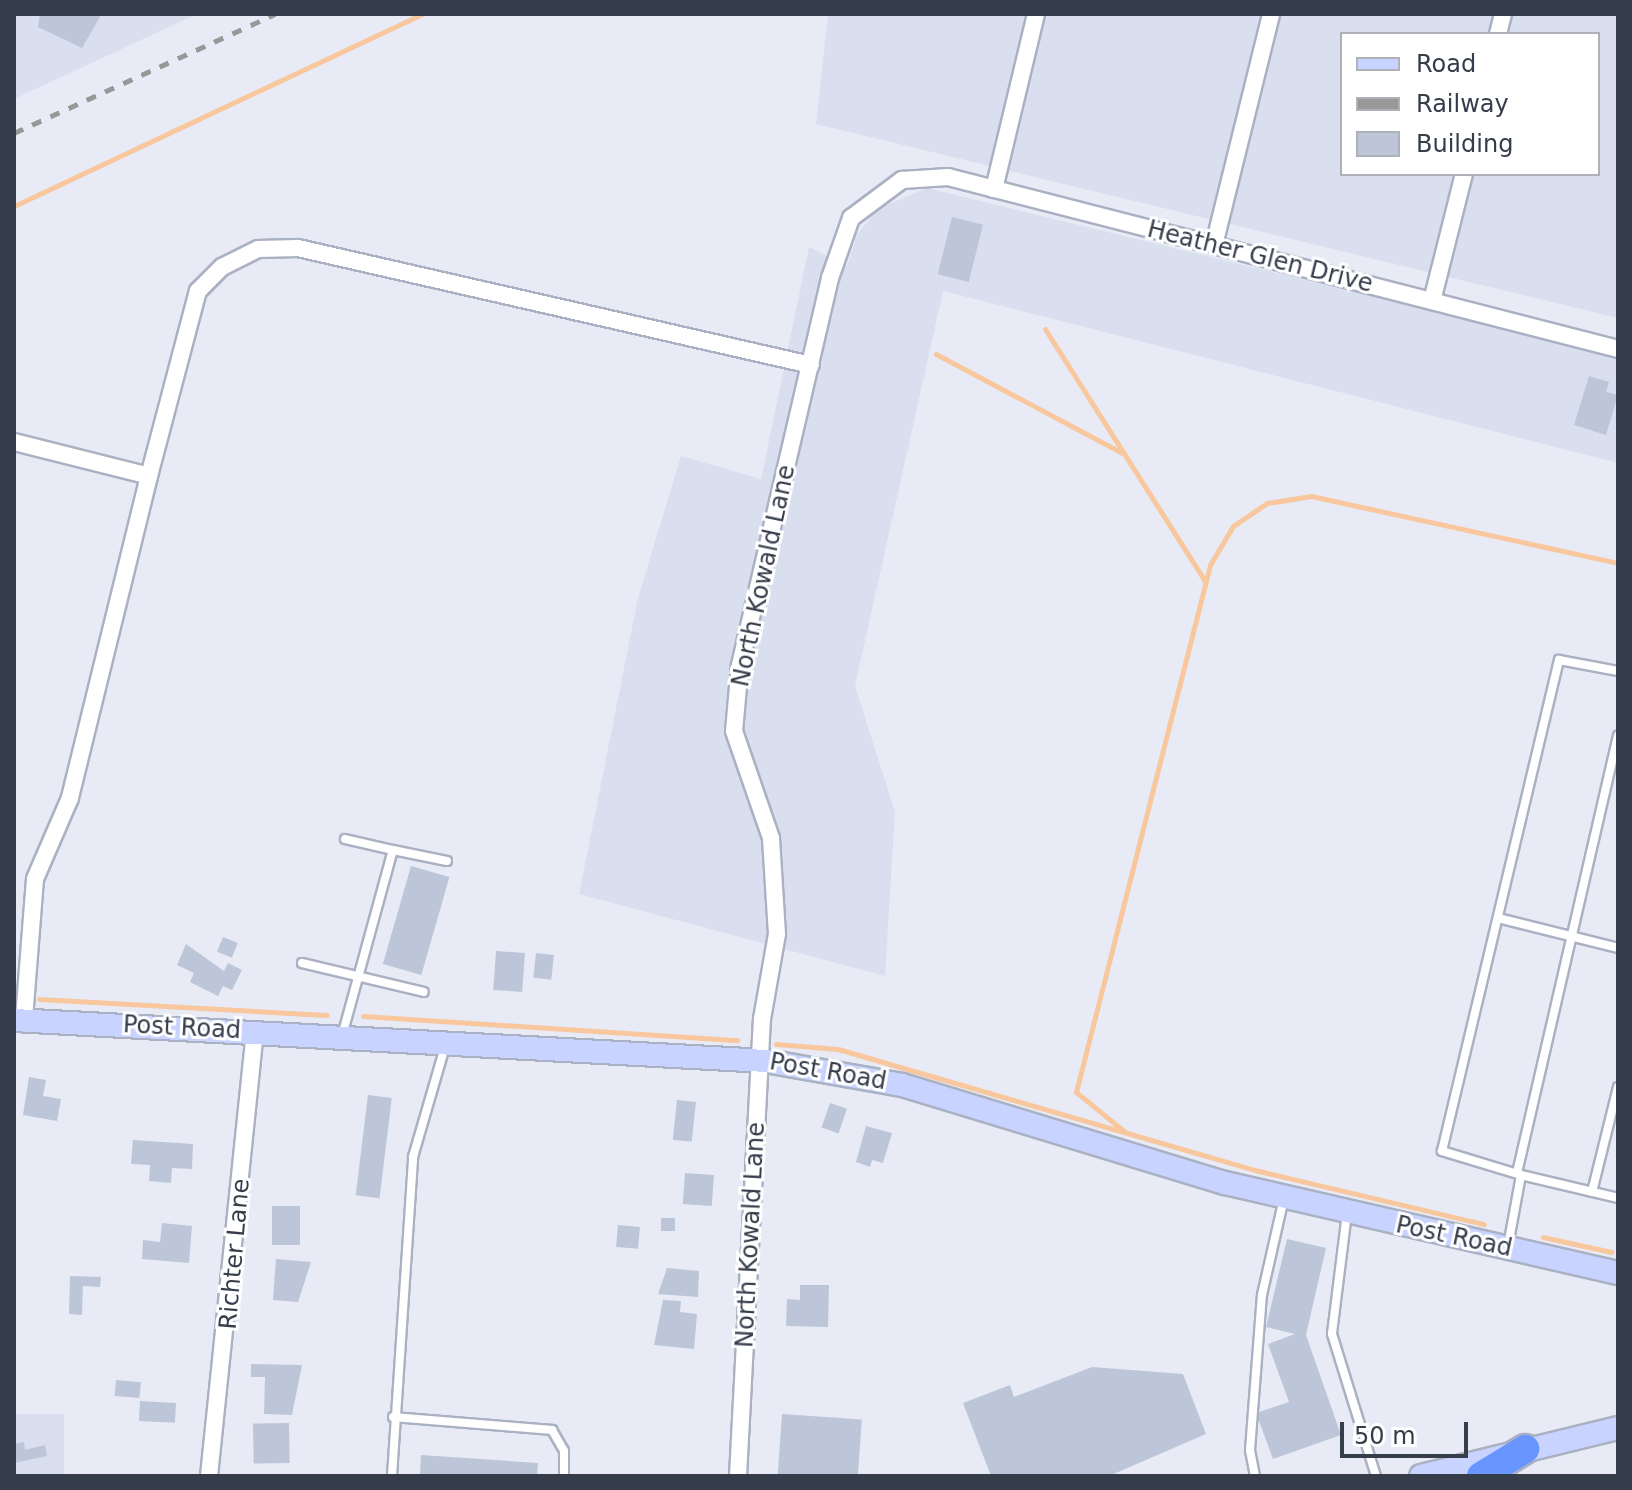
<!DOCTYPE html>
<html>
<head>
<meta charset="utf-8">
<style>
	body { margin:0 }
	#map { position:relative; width:1632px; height:1490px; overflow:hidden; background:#e8ebf5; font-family:"DejaVu Sans",sans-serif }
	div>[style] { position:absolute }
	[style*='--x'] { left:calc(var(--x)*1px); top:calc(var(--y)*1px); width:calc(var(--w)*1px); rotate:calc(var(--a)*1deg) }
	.residential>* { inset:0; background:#d9dfee; transform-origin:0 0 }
	.stream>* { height:5px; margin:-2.5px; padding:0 2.5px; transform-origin:2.5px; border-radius:2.5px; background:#f8c79e }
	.building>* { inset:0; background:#bcc6d8; transform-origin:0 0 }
	.roads { filter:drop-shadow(2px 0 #a9b1c2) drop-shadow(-2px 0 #a9b1c2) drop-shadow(0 2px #a9b1c2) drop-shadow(0 -2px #a9b1c2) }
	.lane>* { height:8px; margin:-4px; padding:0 4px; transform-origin:4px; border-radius:4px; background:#fff }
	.street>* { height:16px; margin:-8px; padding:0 8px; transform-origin:8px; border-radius:8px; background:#fff }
	.secondary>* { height:22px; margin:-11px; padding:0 11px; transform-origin:11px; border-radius:11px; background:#c8d3ff }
	.highway>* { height:28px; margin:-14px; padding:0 14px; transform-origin:14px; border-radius:14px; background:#6995ff }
	.rail>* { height:5px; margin-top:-2.5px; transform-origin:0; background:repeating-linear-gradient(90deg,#989898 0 10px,transparent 0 20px) }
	span { translate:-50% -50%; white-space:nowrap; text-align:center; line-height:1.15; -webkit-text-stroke:6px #fff; paint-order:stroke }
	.street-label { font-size:24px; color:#353c4a }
	.frame { position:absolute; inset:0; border:16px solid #353c4a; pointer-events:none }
	.legend { position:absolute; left:1340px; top:32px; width:260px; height:144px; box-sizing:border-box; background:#fff; border:2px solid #aeb1b7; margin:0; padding:10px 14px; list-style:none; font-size:24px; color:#353c4a }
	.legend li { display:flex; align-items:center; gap:16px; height:40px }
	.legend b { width:40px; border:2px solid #aeb1b7 }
	.scale { position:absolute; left:1340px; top:1422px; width:128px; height:36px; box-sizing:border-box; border:4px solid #353c4a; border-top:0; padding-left:10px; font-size:24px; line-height:28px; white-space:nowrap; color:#353c4a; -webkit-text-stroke:6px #fff; paint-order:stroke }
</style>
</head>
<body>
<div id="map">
	<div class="residential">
		<div style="clip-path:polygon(14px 14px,197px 14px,14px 99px)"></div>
		<div style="clip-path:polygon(evenodd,828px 14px,1618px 14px,1618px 318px,816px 124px,828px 14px,1342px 34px,1598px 34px,1598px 174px,1342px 174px,1342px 34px)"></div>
		<div style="clip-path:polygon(927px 188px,1618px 356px,1618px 463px,943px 291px,855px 686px,895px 812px,885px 976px,579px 894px,638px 598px,681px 456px,761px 479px,809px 247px,847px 266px,857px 235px,877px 209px)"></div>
		<div style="left:14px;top:1414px;width:50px;height:62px"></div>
	</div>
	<div class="stream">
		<div style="--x:14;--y:206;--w:451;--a:-25.2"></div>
		<div style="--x:1045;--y:329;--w:299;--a:57.6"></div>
		<div style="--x:936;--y:354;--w:211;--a:28"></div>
		<div style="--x:39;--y:999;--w:288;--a:3.2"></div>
		<div style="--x:363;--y:1016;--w:375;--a:3.7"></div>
		<div style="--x:776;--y:1044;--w:62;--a:4.6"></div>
		<div style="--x:838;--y:1049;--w:438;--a:16.2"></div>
		<div style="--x:1259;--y:1171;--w:231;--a:13.3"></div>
		<div style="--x:1125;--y:1132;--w:63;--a:-140.8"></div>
		<div style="--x:1076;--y:1092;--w:544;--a:-75.73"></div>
		<div style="--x:1210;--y:565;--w:45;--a:-59.5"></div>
		<div style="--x:1233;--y:526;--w:41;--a:-34.1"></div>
		<div style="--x:1267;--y:503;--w:45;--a:-9"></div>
		<div style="--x:1311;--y:496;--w:314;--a:12.3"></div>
		<div style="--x:1543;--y:1237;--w:70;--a:12.4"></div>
	</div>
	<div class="building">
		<div style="clip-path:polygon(40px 14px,98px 14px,101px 15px,82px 48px,38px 27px)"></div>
		<div style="left:952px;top:217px;width:32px;height:59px;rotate:14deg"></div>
		<div style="clip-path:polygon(1589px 376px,1609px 382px,1606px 392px,1618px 395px,1606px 435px,1574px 425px)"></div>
		<div style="left:411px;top:866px;width:40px;height:102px;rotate:16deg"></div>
		<div style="left:223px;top:937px;width:16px;height:16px;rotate:22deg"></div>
		<div style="clip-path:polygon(186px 944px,224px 971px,228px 963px,242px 970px,232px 990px,223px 986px,218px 996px,190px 982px,194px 973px,177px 965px)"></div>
		<div style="left:496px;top:951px;width:29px;height:39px;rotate:4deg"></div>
		<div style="left:536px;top:953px;width:18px;height:25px;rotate:6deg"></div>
		<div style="clip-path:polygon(29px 1077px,46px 1080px,43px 1096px,61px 1099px,57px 1121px,23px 1115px)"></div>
		<div style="left:368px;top:1095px;width:24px;height:101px;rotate:7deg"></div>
		<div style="left:677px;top:1100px;width:19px;height:40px;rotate:6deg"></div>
		<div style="left:830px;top:1103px;width:18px;height:26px;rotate:19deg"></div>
		<div style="clip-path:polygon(866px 1126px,892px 1133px,883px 1163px,872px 1160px,870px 1167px,856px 1162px)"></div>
		<div style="clip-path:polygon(133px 1140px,193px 1144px,192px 1169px,172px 1168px,171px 1183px,149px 1181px,150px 1165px,131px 1164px)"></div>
		<div style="left:685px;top:1173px;width:29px;height:31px;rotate:4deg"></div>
		<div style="left:272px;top:1206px;width:28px;height:39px"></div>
		<div style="left:661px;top:1218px;width:14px;height:13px"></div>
		<div style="clip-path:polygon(162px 1223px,192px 1226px,189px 1263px,142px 1259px,143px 1240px,160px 1242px)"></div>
		<div style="left:618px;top:1225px;width:22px;height:22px;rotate:5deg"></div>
		<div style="clip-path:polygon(1287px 1239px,1326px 1248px,1306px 1335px,1341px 1435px,1273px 1459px,1256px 1413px,1289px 1402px,1268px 1344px,1295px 1334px,1266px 1327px)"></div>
		<div style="clip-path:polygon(276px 1259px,311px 1262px,298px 1302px,273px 1300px)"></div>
		<div style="clip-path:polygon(667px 1268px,699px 1271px,698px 1297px,658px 1294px)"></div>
		<div style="clip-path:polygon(70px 1276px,101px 1277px,100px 1287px,83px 1286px,82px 1315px,69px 1314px)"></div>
		<div style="clip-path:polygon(800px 1285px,829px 1285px,828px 1327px,786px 1326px,787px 1299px,800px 1300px)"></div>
		<div style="clip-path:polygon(663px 1300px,681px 1301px,680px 1312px,697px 1314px,694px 1349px,654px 1345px)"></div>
		<div style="clip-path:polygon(251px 1364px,302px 1365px,292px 1415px,264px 1414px,265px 1377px,251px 1377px)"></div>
		<div style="clip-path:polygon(1092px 1367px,1183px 1374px,1206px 1434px,1109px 1476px,991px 1476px,963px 1403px,1010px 1385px,1014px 1397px)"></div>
		<div style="left:116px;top:1380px;width:25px;height:16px;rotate:5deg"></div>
		<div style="left:140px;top:1401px;width:36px;height:20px;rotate:3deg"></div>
		<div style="left:782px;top:1414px;width:80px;height:62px;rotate:4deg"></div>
		<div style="left:289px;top:1423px;width:40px;height:36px;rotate:89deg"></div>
		<div style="clip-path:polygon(24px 1442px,25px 1450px,45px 1445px,47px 1456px,14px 1463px,14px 1444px)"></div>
		<div style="clip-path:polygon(421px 1455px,538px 1463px,537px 1476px,420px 1476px)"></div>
	</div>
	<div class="roads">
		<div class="lane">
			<div style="--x:345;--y:839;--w:49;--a:12.9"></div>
			<div style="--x:1498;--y:918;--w:124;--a:14"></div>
			<div style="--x:302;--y:963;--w:125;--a:13.4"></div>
			<div style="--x:342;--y:1036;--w:193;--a:-74.7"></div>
			<div style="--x:393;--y:850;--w:55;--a:11.5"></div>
			<div style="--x:1517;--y:1173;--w:449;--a:-77"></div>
			<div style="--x:1521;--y:1175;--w:100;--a:13.3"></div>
			<div style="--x:1592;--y:1192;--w:108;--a:-76.1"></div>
			<div style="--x:1347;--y:1213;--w:122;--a:97.1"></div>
			<div style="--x:1332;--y:1334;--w:149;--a:72.8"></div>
			<div style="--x:1508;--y:1246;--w:72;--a:-79.6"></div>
			<div style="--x:1521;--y:1175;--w:83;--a:-163.1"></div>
			<div style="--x:1442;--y:1151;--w:505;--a:-76.6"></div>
			<div style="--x:1559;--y:660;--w:60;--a:10.6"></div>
			<div style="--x:393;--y:1417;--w:160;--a:4.7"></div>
			<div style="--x:552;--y:1430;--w:24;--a:60"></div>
			<div style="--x:564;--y:1451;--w:25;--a:90"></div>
			<div style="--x:392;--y:1476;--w:320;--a:-86.2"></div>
			<div style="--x:413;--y:1157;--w:115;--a:-73.8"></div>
			<div style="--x:1255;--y:1476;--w:26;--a:-101"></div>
			<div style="--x:1250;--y:1450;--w:155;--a:-85.6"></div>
			<div style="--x:1262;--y:1295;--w:99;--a:-77.2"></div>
		</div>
		<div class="street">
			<div style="--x:1498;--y:34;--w:21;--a:-76"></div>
			<div style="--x:994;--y:189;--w:180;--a:-76.5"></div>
			<div style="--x:1214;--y:245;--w:238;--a:-76.1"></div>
			<div style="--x:1432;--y:301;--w:131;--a:-75.9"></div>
			<div style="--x:14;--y:442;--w:139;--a:14.1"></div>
			<div style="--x:149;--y:476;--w:332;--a:103.8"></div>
			<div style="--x:70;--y:798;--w:88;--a:113.4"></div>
			<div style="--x:35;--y:879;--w:141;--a:94.5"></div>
			<div style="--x:149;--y:476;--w:191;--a:-75.2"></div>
			<div style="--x:198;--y:291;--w:34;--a:-45"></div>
			<div style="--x:222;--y:267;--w:40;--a:-26.6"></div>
			<div style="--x:258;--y:249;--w:40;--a:-1.4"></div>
			<div style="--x:298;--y:248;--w:526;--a:12.85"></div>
			<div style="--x:209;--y:1476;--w:446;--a:-84.1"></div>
			<div style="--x:738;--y:1476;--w:458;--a:-87"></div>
			<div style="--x:762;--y:1019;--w:86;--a:-80"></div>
			<div style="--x:777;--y:934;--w:96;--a:-93.6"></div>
			<div style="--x:771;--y:838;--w:113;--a:-109.1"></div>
			<div style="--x:734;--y:731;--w:66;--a:-84.8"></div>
			<div style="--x:740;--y:665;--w:397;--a:-76.9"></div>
			<div style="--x:830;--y:278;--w:64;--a:-70.7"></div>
			<div style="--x:851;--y:218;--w:64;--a:-36.7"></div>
			<div style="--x:902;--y:180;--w:46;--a:-3.7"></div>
			<div style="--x:948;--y:177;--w:692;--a:14.4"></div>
		</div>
		<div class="secondary">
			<div style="--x:14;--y:1020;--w:753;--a:3.12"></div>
			<div style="--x:766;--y:1061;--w:138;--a:10"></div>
			<div style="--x:902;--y:1085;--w:338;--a:16.9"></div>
			<div style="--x:1225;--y:1183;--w:403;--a:12.9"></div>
			<div style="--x:1421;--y:1476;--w:203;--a:-13.7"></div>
		</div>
		<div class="highway">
			<div style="--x:1481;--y:1476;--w:52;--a:-31.5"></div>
		</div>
	</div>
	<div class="rail">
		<div style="--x:14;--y:133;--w:287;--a:-24.5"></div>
	</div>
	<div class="street-label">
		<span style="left:1260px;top:257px;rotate:14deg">Heather Glen Drive</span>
		<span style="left:764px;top:576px;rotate:-78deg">North Kowald Lane</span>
		<span style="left:182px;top:1028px;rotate:3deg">Post Road</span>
		<span style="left:828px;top:1072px;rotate:10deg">Post Road</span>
		<span style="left:751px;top:1235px;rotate:-87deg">North Kowald Lane</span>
		<span style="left:1454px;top:1237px;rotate:12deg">Post Road</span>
		<span style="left:235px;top:1254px;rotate:-85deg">Richter Lane</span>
	</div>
	<div class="frame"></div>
	<ul class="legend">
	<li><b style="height:10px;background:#c8d3ff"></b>Road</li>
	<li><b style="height:10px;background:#989898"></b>Railway</li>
	<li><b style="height:22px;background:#bcc6d8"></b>Building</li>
	</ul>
	<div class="scale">50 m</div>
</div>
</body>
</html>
